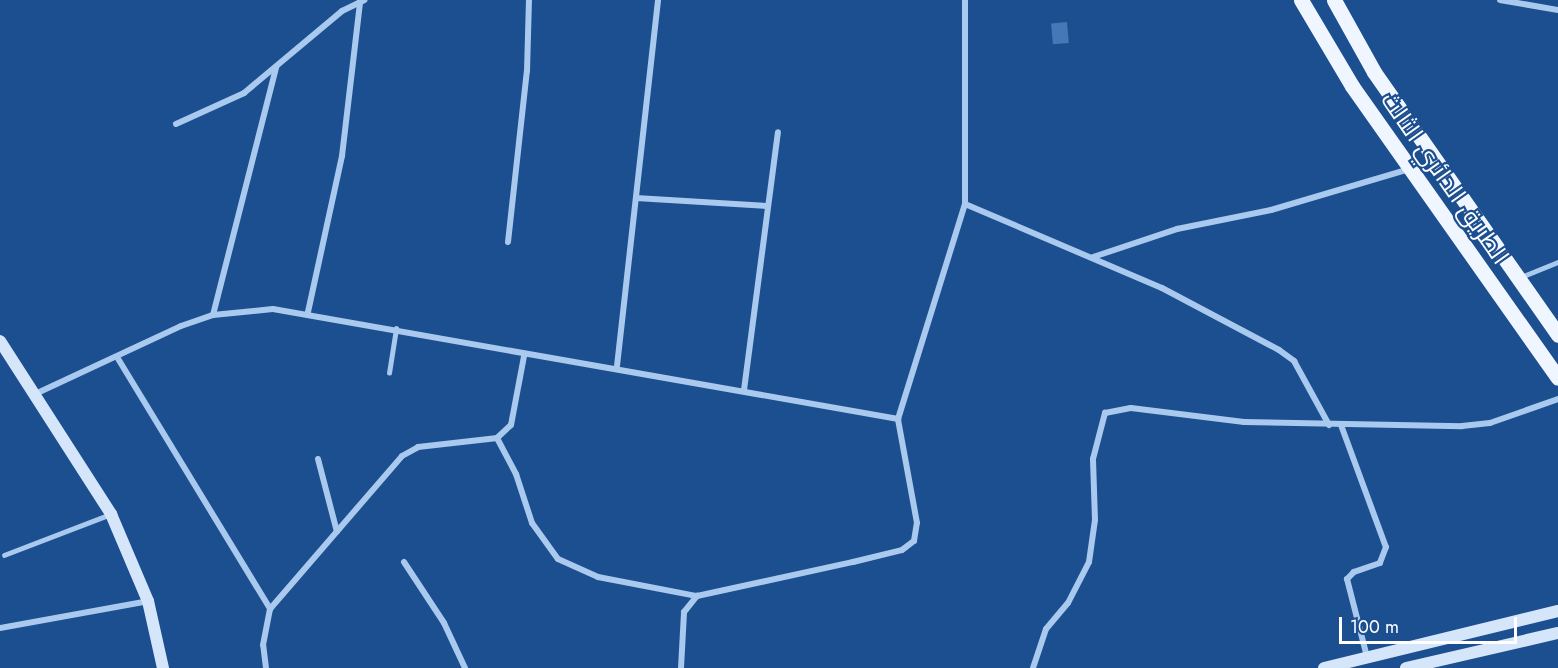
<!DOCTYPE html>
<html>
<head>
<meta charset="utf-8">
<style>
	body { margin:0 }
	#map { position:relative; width:1558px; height:668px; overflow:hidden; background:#1b4f8f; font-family:Jost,Cairo,sans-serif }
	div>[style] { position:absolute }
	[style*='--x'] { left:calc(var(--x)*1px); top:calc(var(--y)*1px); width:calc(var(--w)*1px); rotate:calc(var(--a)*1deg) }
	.building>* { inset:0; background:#4478b7; transform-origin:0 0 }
	.lane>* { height:4.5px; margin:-2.25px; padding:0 2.25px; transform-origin:2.25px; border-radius:2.25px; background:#a9c9ee }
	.street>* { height:6px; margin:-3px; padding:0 3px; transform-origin:3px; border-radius:3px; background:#a9c9ee }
	.secondary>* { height:12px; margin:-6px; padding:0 6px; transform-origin:6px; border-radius:6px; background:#d6e6fa }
	.primary>* { height:15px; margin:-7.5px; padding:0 7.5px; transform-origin:7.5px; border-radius:7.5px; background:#f0f6ff }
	span { translate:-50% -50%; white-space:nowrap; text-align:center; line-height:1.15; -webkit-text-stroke:4.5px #1b4f8f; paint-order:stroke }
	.street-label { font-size:24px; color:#fff }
	.scale { position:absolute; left:1339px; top:617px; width:178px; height:27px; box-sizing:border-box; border:3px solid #fff; border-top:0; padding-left:8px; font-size:18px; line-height:21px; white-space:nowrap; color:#fff; -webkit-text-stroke:4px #1b4f8f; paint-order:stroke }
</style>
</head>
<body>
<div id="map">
	<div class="building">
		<div style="left:1067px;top:22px;width:21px;height:16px;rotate:85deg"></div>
	</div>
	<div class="lane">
		<div style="--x:1521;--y:277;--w:40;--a:-22"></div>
		<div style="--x:389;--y:373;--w:45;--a:-81"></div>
		<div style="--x:4;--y:555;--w:115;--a:-21"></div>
	</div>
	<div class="street">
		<div style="--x:1500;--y:0;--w:59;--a:9.8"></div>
		<div style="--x:176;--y:124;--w:75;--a:-24.5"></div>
		<div style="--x:244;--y:93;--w:128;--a:-39.9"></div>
		<div style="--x:342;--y:11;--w:25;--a:-26"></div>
		<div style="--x:636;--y:198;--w:132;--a:3.5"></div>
		<div style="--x:965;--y:204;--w:214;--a:23.1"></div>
		<div style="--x:1162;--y:288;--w:132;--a:27.9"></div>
		<div style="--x:1279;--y:350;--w:19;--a:36"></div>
		<div style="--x:1294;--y:361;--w:73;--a:61.3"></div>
		<div style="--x:508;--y:242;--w:172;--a:-83.7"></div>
		<div style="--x:527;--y:71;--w:71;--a:-88.4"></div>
		<div style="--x:1093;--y:257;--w:89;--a:-18.4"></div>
		<div style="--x:1177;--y:229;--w:96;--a:-11.4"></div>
		<div style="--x:1271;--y:210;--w:144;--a:-16.5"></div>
		<div style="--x:308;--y:312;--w:160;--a:-77.7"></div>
		<div style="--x:342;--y:156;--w:155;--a:-83.3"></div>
		<div style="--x:213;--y:315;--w:256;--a:-75.7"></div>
		<div style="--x:117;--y:357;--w:295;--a:58.7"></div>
		<div style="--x:617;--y:366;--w:368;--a:-83.6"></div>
		<div style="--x:744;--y:390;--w:260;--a:-82.5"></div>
		<div style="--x:33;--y:395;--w:163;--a:-25"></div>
		<div style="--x:181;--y:326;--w:34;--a:-19"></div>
		<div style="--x:213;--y:315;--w:60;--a:-5.7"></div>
		<div style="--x:273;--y:309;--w:635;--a:9.98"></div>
		<div style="--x:1341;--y:425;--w:130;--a:69.8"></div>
		<div style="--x:1386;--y:547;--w:17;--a:111"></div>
		<div style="--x:1380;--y:563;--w:28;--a:161"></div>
		<div style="--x:1354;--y:572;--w:10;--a:135"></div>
		<div style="--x:1347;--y:579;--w:81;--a:75.6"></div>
		<div style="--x:497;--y:438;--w:41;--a:62.2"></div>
		<div style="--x:516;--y:474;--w:52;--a:71.9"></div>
		<div style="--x:532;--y:523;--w:44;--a:54.2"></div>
		<div style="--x:558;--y:559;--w:44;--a:24.2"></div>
		<div style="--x:598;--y:577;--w:101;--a:10.9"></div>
		<div style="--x:318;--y:459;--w:75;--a:75.4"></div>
		<div style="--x:404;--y:562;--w:73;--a:56.7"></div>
		<div style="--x:444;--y:623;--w:50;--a:65"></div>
		<div style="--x:0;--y:628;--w:150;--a:-10.3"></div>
		<div style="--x:266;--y:668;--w:23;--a:-97"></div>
		<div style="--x:263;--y:645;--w:37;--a:-79"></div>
		<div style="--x:270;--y:609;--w:202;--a:-49.2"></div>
		<div style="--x:402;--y:456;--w:18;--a:-29"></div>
		<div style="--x:418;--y:447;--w:80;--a:-6.5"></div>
		<div style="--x:497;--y:438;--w:19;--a:-43"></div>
		<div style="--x:511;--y:425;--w:70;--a:-79.3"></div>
		<div style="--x:681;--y:668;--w:56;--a:-86.9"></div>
		<div style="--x:684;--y:612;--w:21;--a:-51"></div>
		<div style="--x:697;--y:596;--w:160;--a:-12.3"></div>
		<div style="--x:853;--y:562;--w:50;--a:-13.8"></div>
		<div style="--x:902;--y:550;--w:15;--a:-37"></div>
		<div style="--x:914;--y:541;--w:18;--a:-81"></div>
		<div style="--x:917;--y:523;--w:106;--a:-100.4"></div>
		<div style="--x:898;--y:419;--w:225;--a:-72.7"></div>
		<div style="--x:965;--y:204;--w:204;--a:-90"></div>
		<div style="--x:1033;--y:668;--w:41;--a:-71.6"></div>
		<div style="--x:1046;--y:629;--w:34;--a:-50"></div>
		<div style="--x:1068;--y:603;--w:46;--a:-62.9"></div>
		<div style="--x:1089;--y:562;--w:42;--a:-81.9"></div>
		<div style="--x:1095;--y:520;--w:61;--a:-91.9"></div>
		<div style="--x:1093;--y:459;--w:48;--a:-75.4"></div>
		<div style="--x:1105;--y:413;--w:26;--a:-11"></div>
		<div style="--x:1131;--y:408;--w:114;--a:7.1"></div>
		<div style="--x:1244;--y:422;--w:218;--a:1.1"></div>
		<div style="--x:1462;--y:426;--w:28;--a:-6"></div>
		<div style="--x:1490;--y:423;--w:72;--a:-19.4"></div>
	</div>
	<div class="secondary">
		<div style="--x:0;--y:341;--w:206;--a:57.3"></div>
		<div style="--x:111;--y:514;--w:95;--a:67"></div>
		<div style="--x:148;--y:601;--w:69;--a:77.4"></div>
		<div style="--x:1324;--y:668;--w:241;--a:-13.7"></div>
		<div style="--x:1406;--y:668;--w:156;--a:-13"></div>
	</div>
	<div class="primary">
		<div style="--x:1301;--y:0;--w:100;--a:59.3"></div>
		<div style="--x:1352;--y:86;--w:357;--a:54.8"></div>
		<div style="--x:1334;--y:0;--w:82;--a:60.9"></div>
		<div style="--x:1374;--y:72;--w:321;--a:55"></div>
	</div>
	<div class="street-label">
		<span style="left:1445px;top:178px;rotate:55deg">الطريق الدائري الثالث</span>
	</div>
	<div class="scale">100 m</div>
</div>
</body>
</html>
